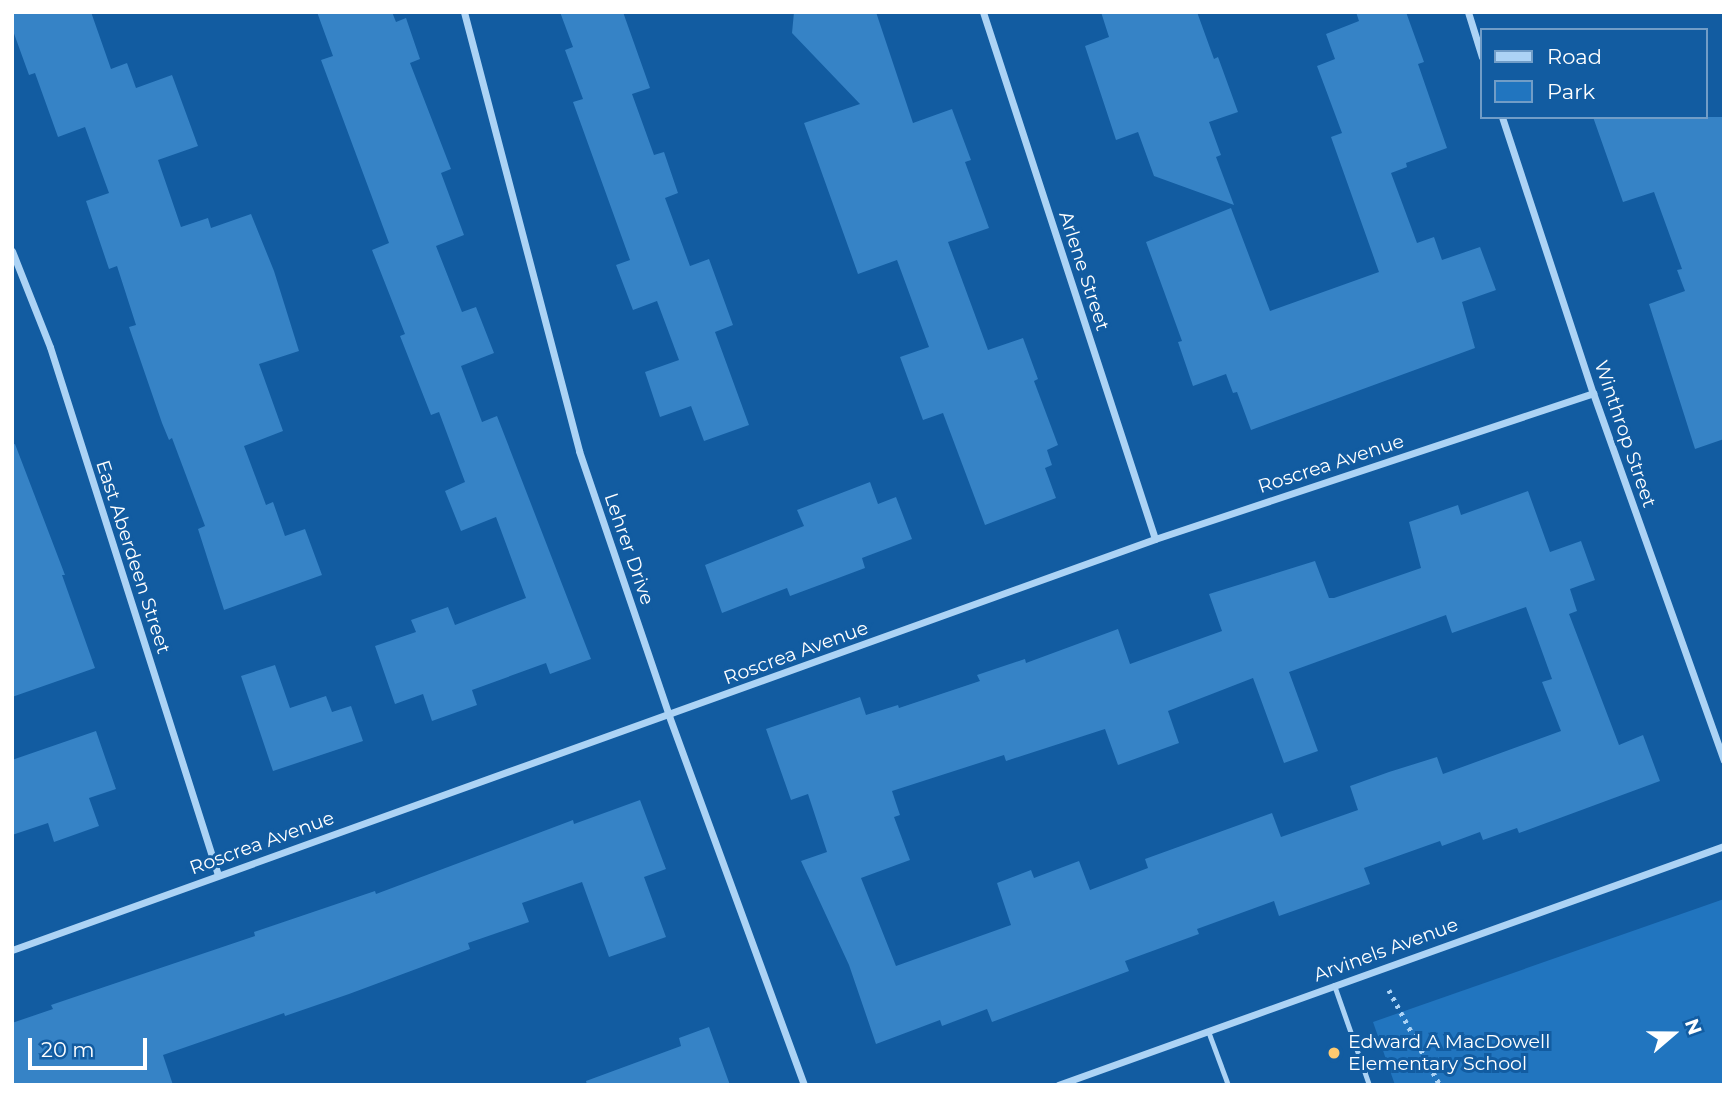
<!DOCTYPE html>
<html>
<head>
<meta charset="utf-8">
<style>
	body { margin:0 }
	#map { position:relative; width:1736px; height:1097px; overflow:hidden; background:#125ca1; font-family:Montserrat,sans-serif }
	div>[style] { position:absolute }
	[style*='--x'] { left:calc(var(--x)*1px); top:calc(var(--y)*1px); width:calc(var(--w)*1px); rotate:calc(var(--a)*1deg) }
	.green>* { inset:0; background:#2175bf }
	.building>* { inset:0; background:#3683c6 }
	.path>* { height:4.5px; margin-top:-2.25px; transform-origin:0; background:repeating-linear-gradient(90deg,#acd3f5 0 3.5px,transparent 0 8.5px) }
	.service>* { height:5px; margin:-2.5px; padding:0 2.5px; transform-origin:2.5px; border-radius:2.5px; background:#acd3f5 }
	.minor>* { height:7px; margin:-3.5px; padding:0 3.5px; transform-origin:3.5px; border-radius:3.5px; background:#acd3f5 }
	.dots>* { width:19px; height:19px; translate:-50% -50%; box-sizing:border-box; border:4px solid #125ca1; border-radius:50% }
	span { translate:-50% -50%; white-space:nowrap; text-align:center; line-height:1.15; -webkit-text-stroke:6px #125ca1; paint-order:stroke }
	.street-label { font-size:19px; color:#fff }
	.poi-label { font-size:19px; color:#fff }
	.left { translate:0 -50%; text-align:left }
	.frame { position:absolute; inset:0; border:14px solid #fff; pointer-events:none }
	.legend { position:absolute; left:1480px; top:28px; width:228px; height:91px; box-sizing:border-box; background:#125ca1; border:2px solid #719dc7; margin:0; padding:9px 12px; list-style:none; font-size:21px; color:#fff }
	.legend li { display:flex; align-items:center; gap:14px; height:35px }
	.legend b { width:35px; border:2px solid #719dc7 }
	.north { position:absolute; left:1638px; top:999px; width:70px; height:70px; -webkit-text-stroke:5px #125ca1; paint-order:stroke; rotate:70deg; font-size:19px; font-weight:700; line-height:28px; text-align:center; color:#fff }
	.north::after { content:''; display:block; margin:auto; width:24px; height:32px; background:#fff; clip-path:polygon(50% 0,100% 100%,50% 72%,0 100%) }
	.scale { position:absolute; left:28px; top:1038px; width:119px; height:32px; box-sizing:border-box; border:4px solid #fff; border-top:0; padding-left:9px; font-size:21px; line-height:24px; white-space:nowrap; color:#fff; -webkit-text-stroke:5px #125ca1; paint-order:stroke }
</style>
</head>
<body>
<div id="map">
	<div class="green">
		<div style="clip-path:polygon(1724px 899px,1724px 1085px,1395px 1085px,1373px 1022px)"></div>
	</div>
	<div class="building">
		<div style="clip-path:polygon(12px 12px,91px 12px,111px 69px,127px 63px,136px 88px,172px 75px,198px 146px,158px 160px,181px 227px,208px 218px,211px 228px,251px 214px,274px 271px,299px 351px,259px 364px,283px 431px,244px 446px,266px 505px,273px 502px,285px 536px,305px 529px,322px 575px,224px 610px,198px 529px,205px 526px,172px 438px,169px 440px,162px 423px,129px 327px,136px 325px,117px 266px,109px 269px,86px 201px,109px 193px,85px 127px,58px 137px,35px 73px,29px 75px,12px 28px)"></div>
		<div style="clip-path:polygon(317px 12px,392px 12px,396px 22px,406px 18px,420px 59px,410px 63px,451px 169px,441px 173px,464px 235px,436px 246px,462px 312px,476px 307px,494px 353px,461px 366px,482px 422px,497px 416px,591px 659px,550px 674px,546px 663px,472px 690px,477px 705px,432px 721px,423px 694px,395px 704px,375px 646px,416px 632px,411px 620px,448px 607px,455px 625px,526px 598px,496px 517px,461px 531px,445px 491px,465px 482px,439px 412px,431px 415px,400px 336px,405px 334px,372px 250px,389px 243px,321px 60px,333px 56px)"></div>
		<div style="clip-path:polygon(560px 12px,623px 12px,650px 88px,632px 94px,654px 155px,664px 152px,678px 193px,665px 198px,690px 266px,709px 259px,733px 325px,715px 332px,749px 425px,704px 441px,691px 406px,660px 417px,645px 372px,679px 360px,657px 301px,633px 310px,616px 265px,630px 260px,573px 102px,583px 99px,565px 50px,573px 47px)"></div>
		<div style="clip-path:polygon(794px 12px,876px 12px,913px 123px,952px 109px,971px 160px,965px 162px,989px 228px,948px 242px,988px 350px,1023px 338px,1038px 379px,1034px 381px,1058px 445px,1047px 450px,1052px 465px,1045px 468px,1056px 498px,985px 525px,943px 413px,923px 420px,900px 357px,929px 347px,897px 260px,858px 274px,804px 123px,860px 104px,792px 33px)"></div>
		<div style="clip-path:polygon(1101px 12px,1197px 12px,1214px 59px,1218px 57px,1238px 112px,1209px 122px,1221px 155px,1216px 157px,1234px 205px,1154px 176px,1138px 132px,1116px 140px,1085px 46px,1109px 37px)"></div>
		<div style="clip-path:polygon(1356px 12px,1406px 12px,1424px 62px,1418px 64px,1447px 148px,1406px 163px,1407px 167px,1391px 173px,1417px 243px,1434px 237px,1442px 260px,1480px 247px,1496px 290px,1462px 302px,1475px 348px,1251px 430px,1237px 392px,1233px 393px,1226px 374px,1193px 386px,1178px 342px,1182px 341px,1146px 242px,1231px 208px,1270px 311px,1379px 272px,1331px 137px,1342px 133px,1317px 66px,1335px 59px,1326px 34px,1359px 21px)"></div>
		<div style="clip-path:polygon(1593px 117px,1724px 117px,1724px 439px,1695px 449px,1649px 304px,1685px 291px,1677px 270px,1682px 269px,1654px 192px,1623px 202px)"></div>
		<div style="clip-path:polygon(15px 444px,65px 575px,62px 575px,95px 668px,12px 697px,12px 445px)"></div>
		<div style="clip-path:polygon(870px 482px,878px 504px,896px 497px,912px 539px,862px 558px,865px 568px,825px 583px,790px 596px,787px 588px,722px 613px,705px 565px,804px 526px,797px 510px)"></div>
		<div style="clip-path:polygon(evenodd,1528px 491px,1550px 552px,1581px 541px,1595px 580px,1570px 589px,1577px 611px,1569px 614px,1619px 745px,1643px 735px,1660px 781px,1519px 833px,1517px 828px,1483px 840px,1480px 832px,1442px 846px,1440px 841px,1364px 868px,1370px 884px,1279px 916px,1274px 901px,1197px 929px,1199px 934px,1125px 961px,1129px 971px,992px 1022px,987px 1009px,942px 1026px,940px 1020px,876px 1044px,849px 965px,801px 861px,827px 852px,808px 794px,791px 800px,766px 729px,860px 697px,866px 715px,898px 705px,899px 708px,980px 681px,977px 675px,1025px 659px,1026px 663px,1118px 629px,1130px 664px,1222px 631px,1209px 594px,1315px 561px,1329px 598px,1334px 598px,1421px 568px,1409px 522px,1458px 505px,1461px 515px,1528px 491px,1526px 607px,1552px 679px,1542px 682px,1561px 731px,1443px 774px,1437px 757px,1389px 772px,1350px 786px,1358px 810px,1281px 837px,1272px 813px,1145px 859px,1148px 868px,1090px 890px,1079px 861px,1034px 878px,1031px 870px,997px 883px,1011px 925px,896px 966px,861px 878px,910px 860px,894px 817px,900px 815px,892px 791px,1004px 755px,1006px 761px,1105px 729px,1118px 765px,1179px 743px,1168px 711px,1253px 678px,1284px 763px,1318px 751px,1289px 672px,1446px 615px,1452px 633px,1526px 607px)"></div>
		<div style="clip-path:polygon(275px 665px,290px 708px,326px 696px,332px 712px,351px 706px,363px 741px,273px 771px,241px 676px)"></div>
		<div style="clip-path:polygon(96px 731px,116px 789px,89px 798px,99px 826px,54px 842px,48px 823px,12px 835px,12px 760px)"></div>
		<div style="clip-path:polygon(640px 800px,666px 869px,644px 877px,666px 937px,609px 957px,582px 882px,522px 903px,529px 922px,468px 943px,470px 949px,349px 994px,285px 1016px,284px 1013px,163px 1055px,173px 1085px,12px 1085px,12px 1023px,53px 1009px,51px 1005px,255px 936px,254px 932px,375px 891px,376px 894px,573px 820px,574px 824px)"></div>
		<div style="clip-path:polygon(709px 1027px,730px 1085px,587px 1085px,586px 1081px,681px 1046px,679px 1038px)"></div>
	</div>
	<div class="path">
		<div style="--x:1389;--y:990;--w:108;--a:61.8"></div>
	</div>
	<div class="service">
		<div style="--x:1334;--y:985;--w:106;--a:70.7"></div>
		<div style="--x:1208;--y:1031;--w:58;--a:69.7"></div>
	</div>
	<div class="minor">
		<div style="--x:464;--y:12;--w:454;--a:75.3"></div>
		<div style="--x:579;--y:451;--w:280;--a:71.2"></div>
		<div style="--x:669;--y:716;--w:393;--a:69.9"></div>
		<div style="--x:983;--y:12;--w:554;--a:71.92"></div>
		<div style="--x:1468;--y:12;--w:47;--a:72.7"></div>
		<div style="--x:1502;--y:117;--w:291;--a:71.8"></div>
		<div style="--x:1593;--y:393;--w:390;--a:70.4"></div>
		<div style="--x:12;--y:251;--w:103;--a:68.4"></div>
		<div style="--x:50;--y:347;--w:554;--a:72.35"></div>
		<div style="--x:12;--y:950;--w:1215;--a:-19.78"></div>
		<div style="--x:1155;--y:539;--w:462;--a:-18.4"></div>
		<div style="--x:1058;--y:1085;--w:708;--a:-19.74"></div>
	</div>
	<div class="dots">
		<div style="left:1334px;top:1053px;background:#ffca70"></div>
	</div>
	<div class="street-label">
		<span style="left:1084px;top:271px;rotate:72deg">Arlene Street</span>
		<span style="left:1625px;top:434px;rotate:71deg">Winthrop Street</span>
		<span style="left:1331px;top:464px;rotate:-18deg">Roscrea Avenue</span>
		<span style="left:629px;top:549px;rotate:71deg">Lehrer Drive</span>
		<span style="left:133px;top:557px;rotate:72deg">East Aberdeen Street</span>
		<span style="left:796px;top:653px;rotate:-20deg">Roscrea Avenue</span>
		<span style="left:262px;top:843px;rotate:-20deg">Roscrea Avenue</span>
		<span style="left:1386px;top:950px;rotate:-20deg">Arvinels Avenue</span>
	</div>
	<div class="poi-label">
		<span class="left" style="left:1348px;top:1053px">Edward A MacDowell<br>Elementary School</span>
	</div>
	<div class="frame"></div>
	<ul class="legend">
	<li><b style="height:9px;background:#acd3f5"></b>Road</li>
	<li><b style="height:19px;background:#2175bf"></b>Park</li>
	</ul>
	<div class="north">N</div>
	<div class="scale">20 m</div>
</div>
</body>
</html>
